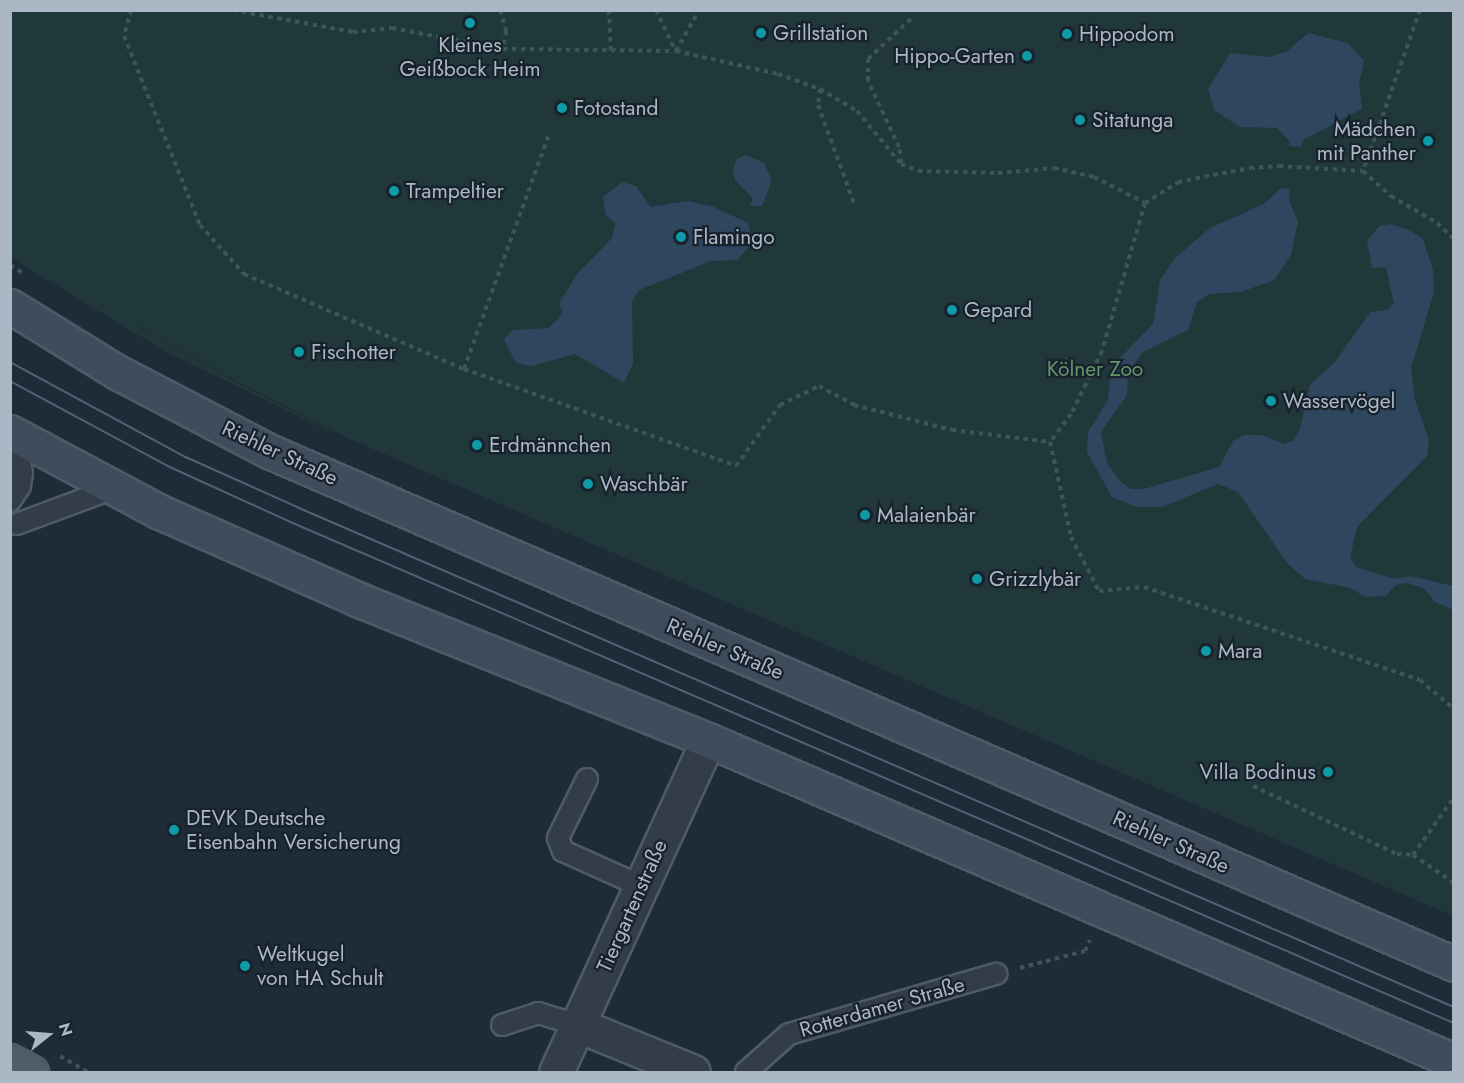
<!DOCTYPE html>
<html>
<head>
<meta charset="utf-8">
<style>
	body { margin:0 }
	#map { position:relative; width:1464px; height:1083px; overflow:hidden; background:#1e2b38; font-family:Jost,sans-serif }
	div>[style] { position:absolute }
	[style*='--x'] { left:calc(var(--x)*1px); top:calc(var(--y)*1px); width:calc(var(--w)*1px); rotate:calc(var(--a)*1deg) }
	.green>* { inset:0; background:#203839 }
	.water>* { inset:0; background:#2f465f }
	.path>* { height:4px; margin-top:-2px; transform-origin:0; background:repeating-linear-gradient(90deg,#3e5557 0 4.5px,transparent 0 9px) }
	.roads { filter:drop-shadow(2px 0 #4f5a67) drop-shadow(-2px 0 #4f5a67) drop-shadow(0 2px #4f5a67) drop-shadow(0 -2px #4f5a67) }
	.lane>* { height:20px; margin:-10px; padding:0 10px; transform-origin:10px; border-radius:10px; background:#323d49 }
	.street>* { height:33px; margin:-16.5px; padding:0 16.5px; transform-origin:16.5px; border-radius:16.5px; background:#323d49 }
	.secondary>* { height:33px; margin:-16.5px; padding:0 16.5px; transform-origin:16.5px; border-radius:16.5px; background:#404c5c }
	.primary>* { height:33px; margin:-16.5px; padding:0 16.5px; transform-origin:16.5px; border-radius:16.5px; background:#4f5c69 }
	.tram>* { height:1.5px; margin:-0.75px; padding:0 0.75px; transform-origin:0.75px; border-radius:0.75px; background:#536170 }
	.dots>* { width:16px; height:16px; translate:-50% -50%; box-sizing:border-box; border:3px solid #18222d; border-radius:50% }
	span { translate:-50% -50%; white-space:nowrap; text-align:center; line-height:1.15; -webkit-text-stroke:4.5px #18222d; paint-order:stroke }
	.poi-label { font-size:21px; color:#acb7c6 }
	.left { translate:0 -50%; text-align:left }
	.right { translate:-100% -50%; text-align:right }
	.park-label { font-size:21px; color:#62976b }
	.street-label { font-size:21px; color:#acb7c6 }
	.frame { position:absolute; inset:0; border:12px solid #acb7c6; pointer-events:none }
	.north { position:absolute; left:18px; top:1005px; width:60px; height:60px; -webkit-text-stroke:4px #18222d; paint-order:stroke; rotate:73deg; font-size:16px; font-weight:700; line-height:24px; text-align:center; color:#acb7c6 }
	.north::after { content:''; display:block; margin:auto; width:21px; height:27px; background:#acb7c6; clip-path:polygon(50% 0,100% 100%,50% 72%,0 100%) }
</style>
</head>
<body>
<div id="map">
	<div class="green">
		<div style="clip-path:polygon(11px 11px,1453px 11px,1453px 916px,345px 437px,219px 372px,107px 307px,217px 372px,341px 436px,314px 424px,166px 352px,31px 270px,11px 256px)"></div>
	</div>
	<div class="water">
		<div style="clip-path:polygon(1308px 33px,1348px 43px,1364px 61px,1359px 84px,1362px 109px,1303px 140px,1301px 147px,1289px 146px,1289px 141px,1277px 128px,1240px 127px,1214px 110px,1208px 89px,1230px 53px,1268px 57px,1286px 52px)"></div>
		<div style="clip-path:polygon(746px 155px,764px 163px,772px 180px,762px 206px,750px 206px,753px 199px,735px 180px,733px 169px,737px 159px)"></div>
		<div style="clip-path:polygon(622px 182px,636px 186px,651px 207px,687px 201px,714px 207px,748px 223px,752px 243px,737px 260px,711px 261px,639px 290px,632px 301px,633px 363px,624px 383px,575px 354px,531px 366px,516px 363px,504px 340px,513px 330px,548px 328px,557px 320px,563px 311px,559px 304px,576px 275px,612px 238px,615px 223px,605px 214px,603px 197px)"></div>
		<div style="clip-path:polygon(1281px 188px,1290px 189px,1289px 200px,1298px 222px,1291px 255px,1274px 280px,1241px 292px,1209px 294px,1197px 302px,1188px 330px,1143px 352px,1128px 372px,1127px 395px,1101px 432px,1107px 463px,1121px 482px,1131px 489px,1144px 489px,1219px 467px,1233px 441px,1244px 435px,1261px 435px,1284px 444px,1293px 441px,1300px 428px,1310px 385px,1335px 362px,1370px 312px,1387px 310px,1394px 304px,1386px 267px,1372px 268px,1367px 241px,1379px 226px,1391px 224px,1411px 231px,1423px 239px,1433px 270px,1434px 292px,1411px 368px,1415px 400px,1429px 440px,1427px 456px,1357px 527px,1350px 558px,1356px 567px,1394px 579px,1411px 576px,1453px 586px,1453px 610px,1435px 602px,1424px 588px,1406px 583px,1396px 585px,1386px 596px,1365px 597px,1351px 588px,1305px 579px,1287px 563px,1238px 492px,1218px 484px,1162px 507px,1136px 507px,1112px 497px,1087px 452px,1088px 432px,1108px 400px,1111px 367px,1153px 324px,1160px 280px,1175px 258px,1210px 228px,1264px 204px)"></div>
	</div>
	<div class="path">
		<div style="--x:131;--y:10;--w:27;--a:105"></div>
		<div style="--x:124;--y:36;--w:204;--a:68.1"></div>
		<div style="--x:200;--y:225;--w:66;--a:48.1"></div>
		<div style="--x:244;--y:274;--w:240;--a:23.4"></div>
		<div style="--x:464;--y:369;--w:289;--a:19.6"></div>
		<div style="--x:736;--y:466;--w:75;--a:-54.2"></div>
		<div style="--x:780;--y:405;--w:43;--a:-26"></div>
		<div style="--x:819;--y:386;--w:40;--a:28"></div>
		<div style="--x:854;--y:405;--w:101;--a:14.3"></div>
		<div style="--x:952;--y:430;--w:99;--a:7"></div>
		<div style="--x:233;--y:10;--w:122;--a:10.4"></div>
		<div style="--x:353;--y:32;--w:39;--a:-6"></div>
		<div style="--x:392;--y:28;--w:113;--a:10.7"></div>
		<div style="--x:503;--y:49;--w:173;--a:0.7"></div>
		<div style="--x:676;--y:51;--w:105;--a:12.7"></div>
		<div style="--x:778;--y:74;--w:45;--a:19.7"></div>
		<div style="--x:820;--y:89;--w:43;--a:30.7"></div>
		<div style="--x:857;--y:111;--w:69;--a:50.3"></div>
		<div style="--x:901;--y:164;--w:18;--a:22"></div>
		<div style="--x:918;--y:171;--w:80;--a:1.4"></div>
		<div style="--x:998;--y:173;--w:56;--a:-5.1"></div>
		<div style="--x:1054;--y:168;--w:41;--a:12.7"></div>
		<div style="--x:1094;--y:177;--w:57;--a:27"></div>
		<div style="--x:1145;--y:203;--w:39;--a:-32"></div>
		<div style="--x:1178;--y:182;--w:73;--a:-11"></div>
		<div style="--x:1250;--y:168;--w:29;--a:-4"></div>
		<div style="--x:1279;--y:166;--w:84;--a:3.4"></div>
		<div style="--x:500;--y:10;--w:22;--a:74"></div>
		<div style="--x:506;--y:31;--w:18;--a:99"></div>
		<div style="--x:609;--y:10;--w:41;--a:87.2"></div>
		<div style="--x:656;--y:10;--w:44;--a:64.6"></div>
		<div style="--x:1420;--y:10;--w:171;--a:109.5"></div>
		<div style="--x:1363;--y:171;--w:38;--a:42"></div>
		<div style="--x:1391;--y:196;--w:53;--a:30.4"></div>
		<div style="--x:1437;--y:223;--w:23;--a:43"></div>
		<div style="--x:1453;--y:10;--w:1;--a:45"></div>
		<div style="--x:676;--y:51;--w:47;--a:-60.7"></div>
		<div style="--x:820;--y:89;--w:16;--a:97"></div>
		<div style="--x:818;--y:105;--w:108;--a:69.9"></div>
		<div style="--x:901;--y:163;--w:16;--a:-97"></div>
		<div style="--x:899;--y:147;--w:73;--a:-115.2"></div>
		<div style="--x:868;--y:81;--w:22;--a:-90"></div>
		<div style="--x:868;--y:59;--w:60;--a:-43"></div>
		<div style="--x:1145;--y:203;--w:154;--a:106.2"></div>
		<div style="--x:1102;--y:351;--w:70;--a:116.2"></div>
		<div style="--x:1071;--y:414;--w:35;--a:127"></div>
		<div style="--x:1050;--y:442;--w:97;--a:77.5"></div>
		<div style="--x:1071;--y:537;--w:61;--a:62.6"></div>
		<div style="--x:1099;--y:591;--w:45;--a:-5.1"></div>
		<div style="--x:1144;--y:587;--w:291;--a:18.6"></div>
		<div style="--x:1420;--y:680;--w:45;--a:40.5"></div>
		<div style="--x:10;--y:265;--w:17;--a:33"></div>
		<div style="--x:464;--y:369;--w:247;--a:-70.1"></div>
		<div style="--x:1253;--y:786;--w:159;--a:25.3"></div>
		<div style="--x:1397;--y:854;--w:16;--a:4"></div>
		<div style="--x:1413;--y:855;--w:50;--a:34.3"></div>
		<div style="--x:1413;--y:855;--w:71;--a:-54.7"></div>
		<div style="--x:1020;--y:968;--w:67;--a:-14.7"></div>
		<div style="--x:1085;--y:951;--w:12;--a:-66"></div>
		<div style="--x:60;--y:1056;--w:32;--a:30"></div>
	</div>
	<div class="roads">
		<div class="lane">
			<div style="--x:10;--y:501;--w:18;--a:-56"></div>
			<div style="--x:20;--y:486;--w:13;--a:-81"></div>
			<div style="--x:22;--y:473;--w:38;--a:-99"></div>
			<div style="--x:17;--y:524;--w:103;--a:-20.4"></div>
			<div style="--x:587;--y:779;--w:66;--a:116.2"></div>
			<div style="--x:558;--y:838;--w:14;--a:69"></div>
			<div style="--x:563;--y:851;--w:85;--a:24.2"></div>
			<div style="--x:502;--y:1025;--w:38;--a:-18"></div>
			<div style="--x:538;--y:1013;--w:42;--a:16.7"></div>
			<div style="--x:746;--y:1072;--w:57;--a:-41.5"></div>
			<div style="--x:789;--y:1034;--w:216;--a:-16.2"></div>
		</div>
		<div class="street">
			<div style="--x:578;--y:1025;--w:124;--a:22.2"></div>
			<div style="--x:556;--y:1072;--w:365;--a:-65.4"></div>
		</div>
		<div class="secondary">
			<div style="--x:10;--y:306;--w:126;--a:31.7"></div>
			<div style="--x:117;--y:372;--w:174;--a:27.5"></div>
			<div style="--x:271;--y:452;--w:1289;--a:23.4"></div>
			<div style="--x:10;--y:432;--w:170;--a:28.1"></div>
			<div style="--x:160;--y:512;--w:215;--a:23.8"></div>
			<div style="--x:357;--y:599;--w:378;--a:21.9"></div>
			<div style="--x:708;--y:740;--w:812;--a:23.28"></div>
		</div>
		<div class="primary">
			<div style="--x:10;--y:1061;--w:24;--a:28"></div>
		</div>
	</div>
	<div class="tram">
		<div style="--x:10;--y:362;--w:200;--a:28.4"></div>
		<div style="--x:186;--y:457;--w:122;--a:24.2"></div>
		<div style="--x:297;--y:507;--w:1260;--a:23.37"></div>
		<div style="--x:10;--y:381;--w:182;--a:28.3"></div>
		<div style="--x:170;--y:467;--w:135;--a:24.5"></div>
		<div style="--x:293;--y:523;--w:1264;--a:23.3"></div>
	</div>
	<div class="dots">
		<div style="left:470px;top:23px;background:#0f9aa8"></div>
		<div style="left:761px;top:33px;background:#0f9aa8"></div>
		<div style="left:1067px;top:34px;background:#0f9aa8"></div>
		<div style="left:1027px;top:56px;background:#0f9aa8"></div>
		<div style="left:562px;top:108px;background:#0f9aa8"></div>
		<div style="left:1080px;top:120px;background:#0f9aa8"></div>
		<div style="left:1428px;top:141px;background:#0f9aa8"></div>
		<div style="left:394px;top:191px;background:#0f9aa8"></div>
		<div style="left:681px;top:237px;background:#0f9aa8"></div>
		<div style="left:952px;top:310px;background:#0f9aa8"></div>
		<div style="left:299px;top:352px;background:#0f9aa8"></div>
		<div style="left:1271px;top:401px;background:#0f9aa8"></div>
		<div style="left:477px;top:445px;background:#0f9aa8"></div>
		<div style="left:588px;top:484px;background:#0f9aa8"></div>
		<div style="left:865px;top:515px;background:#0f9aa8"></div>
		<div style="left:977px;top:579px;background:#0f9aa8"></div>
		<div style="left:1206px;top:651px;background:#0f9aa8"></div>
		<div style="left:1328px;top:772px;background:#0f9aa8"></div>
		<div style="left:174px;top:830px;background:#0f9aa8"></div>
		<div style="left:245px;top:966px;background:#0f9aa8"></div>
	</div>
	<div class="poi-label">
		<span class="left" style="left:773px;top:33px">Grillstation</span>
		<span class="left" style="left:1079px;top:34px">Hippodom</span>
		<span style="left:470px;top:57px">Kleines<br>Geißbock Heim</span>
		<span class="right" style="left:1015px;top:56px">Hippo-Garten</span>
		<span class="left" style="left:574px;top:108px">Fotostand</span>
		<span class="left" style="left:1092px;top:120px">Sitatunga</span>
		<span class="right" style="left:1416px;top:141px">Mädchen<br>mit Panther</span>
		<span class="left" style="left:406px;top:191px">Trampeltier</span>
		<span class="left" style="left:693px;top:237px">Flamingo</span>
		<span class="left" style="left:964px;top:310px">Gepard</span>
		<span class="left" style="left:311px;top:352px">Fischotter</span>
		<span class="left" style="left:1283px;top:401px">Wasservögel</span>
		<span class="left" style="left:489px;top:445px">Erdmännchen</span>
		<span class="left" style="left:600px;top:484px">Waschbär</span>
		<span class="left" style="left:877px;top:515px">Malaienbär</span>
		<span class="left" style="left:989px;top:579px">Grizzlybär</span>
		<span class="left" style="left:1218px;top:651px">Mara</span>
		<span class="right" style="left:1316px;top:772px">Villa Bodinus</span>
		<span class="left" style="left:186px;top:830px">DEVK Deutsche<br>Eisenbahn Versicherung</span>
		<span class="left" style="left:257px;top:966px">Weltkugel<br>von HA Schult</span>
	</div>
	<div class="park-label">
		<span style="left:1095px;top:369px">Kölner Zoo</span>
	</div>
	<div class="street-label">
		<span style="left:280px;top:453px;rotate:25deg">Riehler Straße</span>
		<span style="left:725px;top:649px;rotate:23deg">Riehler Straße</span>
		<span style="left:1171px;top:842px;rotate:24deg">Riehler Straße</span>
		<span style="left:632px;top:906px;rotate:-66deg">Tiergartenstraße</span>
		<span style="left:882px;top:1007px;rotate:-16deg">Rotterdamer Straße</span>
	</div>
	<div class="frame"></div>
	<div class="north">N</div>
</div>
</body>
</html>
